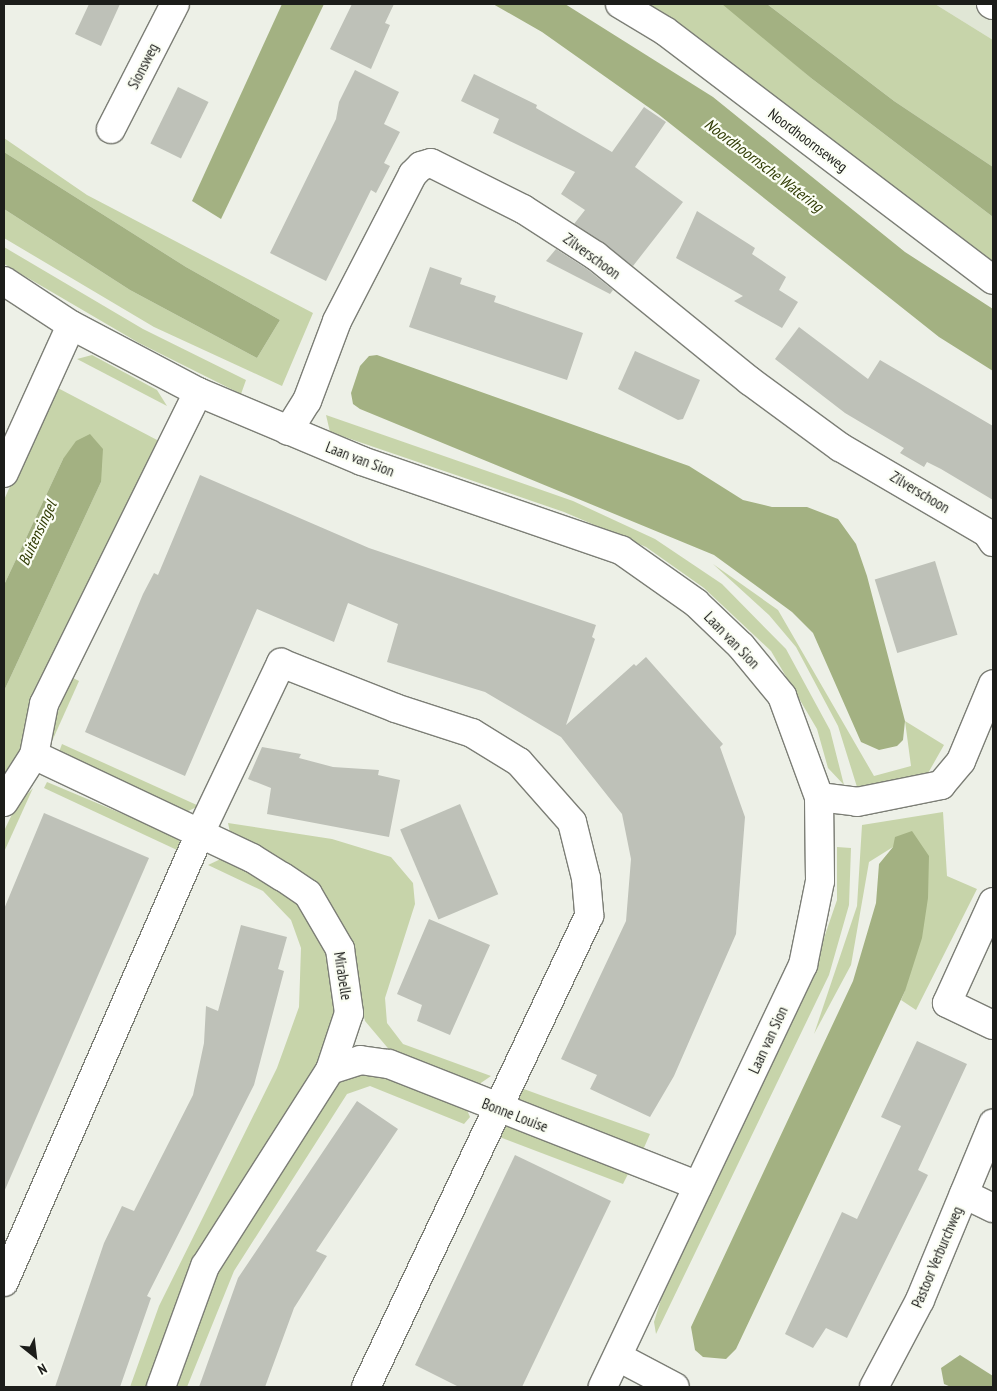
<!DOCTYPE html>
<html>
<head>
<meta charset="utf-8">
<style>
	body { margin:0 }
	#map { position:relative; width:997px; height:1391px; overflow:hidden; background:#edf0e7; font-family:"PT Sans Narrow",sans-serif }
	div>[style] { position:absolute }
	[style*='--x'] { left:calc(var(--x)*1px); top:calc(var(--y)*1px); width:calc(var(--w)*1px); rotate:calc(var(--a)*1deg) }
	.built>* { inset:0; background:#e0e6d5 }
	.green>* { inset:0; background:#c7d4aa }
	.water>* { inset:0; background:#a3b182 }
	.building>* { inset:0; background:#bec1b8; transform-origin:0 0 }
	.roads { filter:drop-shadow(1px 0 #7c7e76) drop-shadow(-1px 0 #7c7e76) drop-shadow(0 1px #7c7e76) drop-shadow(0 -1px #7c7e76) }
	.minor>* { height:28px; margin:-14px; padding:0 14px; transform-origin:14px; border-radius:14px; background:#fff }
	span { translate:-50% -50%; white-space:nowrap; text-align:center; line-height:1.15; -webkit-text-stroke:4.5px #fbfef4; paint-order:stroke }
	.street-label { font-size:15px; color:#1c1d1a }
	.water-label { font-size:16px; color:#313c05; font-style:italic }
	.frame { position:absolute; inset:0; border:5px solid #1c1d1a; pointer-events:none }
	.north { position:absolute; left:10px; top:1331px; width:50px; height:50px; -webkit-text-stroke:4px #fbfef4; paint-order:stroke; rotate:151deg; font-size:14px; font-weight:700; line-height:20px; text-align:center; color:#1c1d1a }
	.north::after { content:''; display:block; margin:auto; width:18px; height:22px; background:#1c1d1a; clip-path:polygon(50% 0,100% 100%,50% 72%,0 100%) }
</style>
</head>
<body>
<div id="map">
	<div class="built">
		<div style="clip-path:polygon(935px 4px,993px 4px,993px 40px)"></div>
	</div>
	<div class="green">
		<div style="clip-path:polygon(640px 4px,722px 4px,734px 11px,811px 78px,993px 217px,993px 266px)"></div>
		<div style="clip-path:polygon(767px 4px,935px 4px,993px 40px,993px 167px,894px 101px)"></div>
		<div style="clip-path:polygon(4px 138px,87px 195px,313px 313px,282px 386px,154px 327px,4px 238px,4px 209px,130px 290px,257px 358px,280px 320px,186px 267px,4px 152px)"></div>
		<div style="clip-path:polygon(4px 247px,143px 329px,246px 380px,241px 394px,139px 343px,4px 264px)"></div>
		<div style="clip-path:polygon(92px 355px,157px 390px,167px 406px,77px 359px)"></div>
		<div style="clip-path:polygon(54px 386px,159px 441px,26px 746px,4px 782px,4px 691px,101px 482px,63px 459px,4px 585px,4px 500px)"></div>
		<div style="clip-path:polygon(326px 415px,573px 501px,655px 539px,722px 584px,786px 649px,830px 730px,844px 785px,828px 768px,817px 729px,771px 651px,704px 588px,646px 547px,564px 512px,330px 432px)"></div>
		<div style="clip-path:polygon(713px 564px,778px 610px,874px 776px,911px 766px,905px 721px,944px 745px,927px 775px,857px 787px,838px 726px,796px 647px,769px 615px)"></div>
		<div style="clip-path:polygon(71px 677px,79px 681px,53px 739px,53px 725px)"></div>
		<div style="clip-path:polygon(62px 744px,199px 806px,186px 812px,59px 752px)"></div>
		<div style="clip-path:polygon(47px 782px,175px 836px,181px 843px,177px 850px,44px 788px)"></div>
		<div style="clip-path:polygon(33px 788px,4px 852px,4px 831px,16px 806px)"></div>
		<div style="clip-path:polygon(943px 812px,947px 876px,977px 889px,916px 1010px,901px 1000px,905px 991px,893px 847px,869px 862px,851px 965px,814px 1034px,857px 906px,862px 825px)"></div>
		<div style="clip-path:polygon(228px 823px,332px 839px,391px 857px,413px 883px,415px 904px,385px 998px,387px 1023px,403px 1044px,491px 1076px,475px 1087px,392px 1053px,365px 1021px,347px 941px,231px 837px)"></div>
		<div style="clip-path:polygon(837px 847px,851px 848px,849px 905px,829px 975px,656px 1334px,654px 1322px,663px 1293px,813px 970px,837px 900px)"></div>
		<div style="clip-path:polygon(225px 857px,271px 877px,322px 927px,340px 1006px,332px 1043px,150px 1387px,130px 1387px,159px 1306px,277px 1068px,299px 1007px,301px 948px,291px 920px,263px 891px,208px 865px)"></div>
		<div style="clip-path:polygon(362px 1065px,465px 1105px,470px 1117px,464px 1124px,370px 1086px,347px 1094px,234px 1271px,187px 1387px,169px 1387px,221px 1256px,339px 1074px)"></div>
		<div style="clip-path:polygon(521px 1088px,543px 1096px,650px 1134px,643px 1150px,526px 1108px,518px 1098px)"></div>
		<div style="clip-path:polygon(514px 1124px,631px 1168px,623px 1184px,497px 1136px,504px 1128px)"></div>
	</div>
	<div class="water">
		<div style="clip-path:polygon(282px 4px,324px 4px,221px 219px,192px 201px)"></div>
		<div style="clip-path:polygon(493px 4px,565px 4px,713px 97px,905px 252px,993px 309px,993px 371px,939px 337px,658px 114px,542px 32px)"></div>
		<div style="clip-path:polygon(722px 4px,767px 4px,894px 101px,993px 167px,993px 217px,811px 78px)"></div>
		<div style="clip-path:polygon(4px 152px,186px 267px,280px 320px,257px 358px,130px 290px,4px 209px)"></div>
		<div style="clip-path:polygon(377px 355px,689px 466px,743px 500px,772px 507px,807px 507px,838px 519px,856px 544px,867px 576px,905px 721px,903px 740px,897px 746px,879px 750px,861px 742px,813px 633px,792px 612px,714px 555px,360px 409px,353px 404px,351px 393px,360px 366px,369px 356px)"></div>
		<div style="clip-path:polygon(90px 434px,103px 449px,101px 482px,4px 691px,4px 585px,63px 459px,76px 441px)"></div>
		<div style="clip-path:polygon(912px 831px,929px 856px,928px 898px,922px 938px,905px 991px,736px 1349px,726px 1359px,703px 1357px,695px 1350px,691px 1327px,853px 981px,876px 903px,879px 864px,893px 847px,895px 837px)"></div>
		<div style="clip-path:polygon(960px 1355px,993px 1376px,993px 1387px,951px 1387px,944px 1384px,941px 1368px)"></div>
	</div>
	<div class="building">
		<div style="clip-path:polygon(89px 4px,120px 4px,101px 46px,75px 34px)"></div>
		<div style="clip-path:polygon(352px 4px,394px 4px,385px 23px,390px 25px,371px 69px,330px 49px)"></div>
		<div style="clip-path:polygon(355px 70px,399px 92px,384px 124px,400px 132px,384px 163px,390px 166px,376px 193px,371px 190px,326px 281px,270px 253px,336px 119px,339px 102px)"></div>
		<div style="clip-path:polygon(474px 74px,537px 105px,536px 108px,612px 152px,644px 107px,666px 122px,635px 167px,683px 202px,633px 266px,574px 224px,585px 210px,561px 194px,575px 172px,493px 133px,499px 119px,461px 101px)"></div>
		<div style="left:178px;top:87px;width:34px;height:63px;rotate:26deg"></div>
		<div style="clip-path:polygon(697px 211px,755px 248px,752px 254px,786px 277px,779px 290px,798px 302px,782px 328px,734px 301px,743px 296px,676px 258px)"></div>
		<div style="clip-path:polygon(556px 249px,587px 269px,613px 290px,610px 294px,546px 261px)"></div>
		<div style="clip-path:polygon(430px 267px,462px 278px,460px 284px,496px 296px,494px 302px,583px 333px,567px 380px,409px 327px)"></div>
		<div style="clip-path:polygon(799px 327px,868px 379px,880px 360px,993px 426px,993px 500px,941px 469px,927px 462px,924px 467px,900px 453px,904px 448px,845px 413px,775px 359px)"></div>
		<div style="clip-path:polygon(635px 351px,700px 380px,683px 419px,678px 420px,618px 389px)"></div>
		<div style="clip-path:polygon(200px 475px,369px 548px,596px 625px,592px 637px,595px 639px,566px 725px,634px 664px,636px 666px,646px 657px,723px 744px,720px 747px,745px 817px,736px 934px,674px 1076px,650px 1117px,590px 1089px,597px 1075px,561px 1059px,626px 921px,631px 859px,622px 814px,561px 737px,485px 692px,387px 662px,398px 624px,348px 603px,334px 642px,257px 609px,185px 776px,85px 732px,143px 594px,154px 573px,158px 575px)"></div>
		<div style="left:935px;top:561px;width:77px;height:63px;rotate:73deg"></div>
		<div style="clip-path:polygon(262px 747px,301px 754px,299px 758px,333px 767px,379px 770px,378px 775px,400px 780px,389px 837px,267px 814px,271px 788px,248px 779px)"></div>
		<div style="left:460px;top:804px;width:98px;height:65px;rotate:67deg"></div>
		<div style="clip-path:polygon(44px 813px,149px 858px,4px 1192px,4px 909px)"></div>
		<div style="clip-path:polygon(429px 919px,490px 945px,450px 1035px,417px 1021px,422px 1005px,397px 994px)"></div>
		<div style="clip-path:polygon(241px 925px,287px 937px,278px 969px,284px 971px,254px 1085px,147px 1296px,151px 1298px,120px 1387px,55px 1387px,104px 1243px,122px 1206px,134px 1211px,193px 1095px,204px 1043px,206px 1006px,218px 1011px)"></div>
		<div style="clip-path:polygon(917px 1041px,967px 1064px,918px 1170px,928px 1175px,847px 1338px,826px 1328px,813px 1348px,785px 1334px,842px 1212px,857px 1219px,901px 1126px,881px 1117px)"></div>
		<div style="clip-path:polygon(357px 1101px,398px 1129px,316px 1251px,327px 1256px,294px 1308px,265px 1387px,199px 1387px,238px 1278px)"></div>
		<div style="clip-path:polygon(515px 1155px,611px 1201px,522px 1387px,459px 1387px,415px 1365px)"></div>
	</div>
	<div class="roads">
		<div class="minor">
			<div style="--x:620;--y:4;--w:52;--a:31"></div>
			<div style="--x:665;--y:31;--w:412;--a:37.2"></div>
			<div style="--x:991;--y:4;--w:2;--a:27"></div>
			<div style="--x:111;--y:129;--w:140;--a:-62.9"></div>
			<div style="--x:4;--y:281;--w:80;--a:33.3"></div>
			<div style="--x:71;--y:325;--w:144;--a:27.8"></div>
			<div style="--x:198;--y:392;--w:178;--a:22.8"></div>
			<div style="--x:362;--y:461;--w:274;--a:19"></div>
			<div style="--x:621;--y:550;--w:92;--a:35.2"></div>
			<div style="--x:696;--y:603;--w:62;--a:43.7"></div>
			<div style="--x:741;--y:646;--w:65;--a:50.6"></div>
			<div style="--x:782;--y:696;--w:108;--a:69.9"></div>
			<div style="--x:819;--y:797;--w:84;--a:89.3"></div>
			<div style="--x:820;--y:881;--w:86;--a:101.4"></div>
			<div style="--x:803;--y:965;--w:467;--a:115.4"></div>
			<div style="--x:288;--y:431;--w:36;--a:-58"></div>
			<div style="--x:307;--y:401;--w:85;--a:-69.4"></div>
			<div style="--x:337;--y:321;--w:165;--a:-62.7"></div>
			<div style="--x:413;--y:174;--w:11;--a:-45"></div>
			<div style="--x:421;--y:166;--w:10;--a:-17"></div>
			<div style="--x:431;--y:163;--w:103;--a:26.6"></div>
			<div style="--x:523;--y:209;--w:87;--a:32.8"></div>
			<div style="--x:596;--y:256;--w:198;--a:39.1"></div>
			<div style="--x:750;--y:381;--w:112;--a:36.3"></div>
			<div style="--x:840;--y:447;--w:170;--a:30.3"></div>
			<div style="--x:987;--y:533;--w:11;--a:56"></div>
			<div style="--x:4;--y:473;--w:162;--a:-65.6"></div>
			<div style="--x:34;--y:755;--w:241;--a:25.3"></div>
			<div style="--x:252;--y:858;--w:36;--a:32"></div>
			<div style="--x:283;--y:877;--w:30;--a:34"></div>
			<div style="--x:308;--y:894;--w:64;--a:59.8"></div>
			<div style="--x:340;--y:949;--w:65;--a:82"></div>
			<div style="--x:349;--y:1013;--w:60;--a:108.4"></div>
			<div style="--x:330;--y:1070;--w:232;--a:122.5"></div>
			<div style="--x:205;--y:1266;--w:129;--a:110"></div>
			<div style="--x:819;--y:797;--w:38;--a:7"></div>
			<div style="--x:857;--y:802;--w:86;--a:-11.4"></div>
			<div style="--x:941;--y:785;--w:31;--a:-50"></div>
			<div style="--x:961;--y:761;--w:83;--a:-67.4"></div>
			<div style="--x:4;--y:802;--w:56;--a:-57.4"></div>
			<div style="--x:34;--y:755;--w:52;--a:-78.9"></div>
			<div style="--x:44;--y:704;--w:348;--a:-63.7"></div>
			<div style="--x:993;--y:902;--w:111;--a:114.5"></div>
			<div style="--x:947;--y:1003;--w:51;--a:25.6"></div>
			<div style="--x:330;--y:1070;--w:32;--a:-18"></div>
			<div style="--x:360;--y:1060;--w:29;--a:8"></div>
			<div style="--x:389;--y:1064;--w:332;--a:21.5"></div>
			<div style="--x:964;--y:1194;--w:32;--a:26"></div>
			<div style="--x:4;--y:1282;--w:488;--a:-66.4"></div>
			<div style="--x:199;--y:835;--w:191;--a:-64.5"></div>
			<div style="--x:281;--y:663;--w:123;--a:21.5"></div>
			<div style="--x:395;--y:708;--w:81;--a:18"></div>
			<div style="--x:472;--y:733;--w:55;--a:31.7"></div>
			<div style="--x:519;--y:762;--w:80;--a:48.5"></div>
			<div style="--x:572;--y:822;--w:58;--a:76"></div>
			<div style="--x:586;--y:878;--w:38;--a:85"></div>
			<div style="--x:589;--y:916;--w:521;--a:115.34"></div>
			<div style="--x:618;--y:1357;--w:64;--a:27.8"></div>
			<div style="--x:874;--y:1387;--w:98;--a:-62.1"></div>
			<div style="--x:920;--y:1300;--w:191;--a:-67.5"></div>
		</div>
	</div>
	<div class="street-label">
		<span style="left:143px;top:66px;rotate:-63deg">Sionsweg</span>
		<span style="left:808px;top:140px;rotate:37deg">Noordhoornseweg</span>
		<span style="left:592px;top:256px;rotate:36deg">Zilverschoon</span>
		<span style="left:360px;top:459px;rotate:21deg">Laan van Sion</span>
		<span style="left:920px;top:492px;rotate:31deg">Zilverschoon</span>
		<span style="left:732px;top:640px;rotate:46deg">Laan van Sion</span>
		<span style="left:343px;top:976px;rotate:81deg">Mirabelle</span>
		<span style="left:768px;top:1040px;rotate:-65deg">Laan van Sion</span>
		<span style="left:515px;top:1115px;rotate:21deg">Bonne Louise</span>
		<span style="left:937px;top:1257px;rotate:-67deg">Pastoor Verburchweg</span>
	</div>
	<div class="water-label">
		<span style="left:764px;top:165px;rotate:37deg">Noordhoornsche Watering</span>
		<span style="left:37px;top:533px;rotate:-65deg">Buitensingel</span>
	</div>
	<div class="frame"></div>
	<div class="north">N</div>
</div>
</body>
</html>
